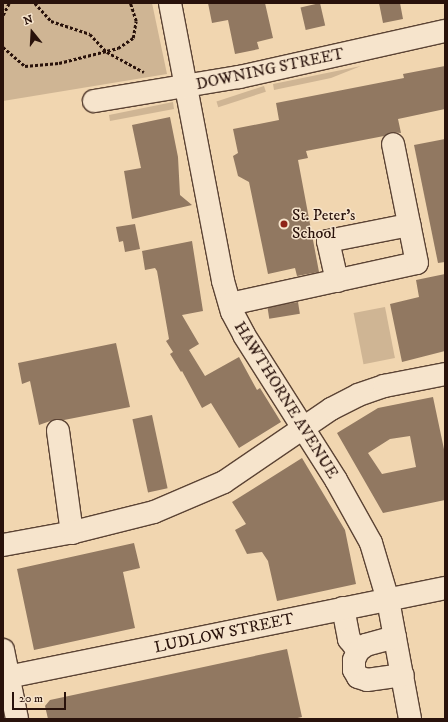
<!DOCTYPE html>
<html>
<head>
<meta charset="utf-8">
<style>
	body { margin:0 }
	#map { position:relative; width:448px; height:722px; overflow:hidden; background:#f1d6b0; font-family:"IM FELL DW Pica",serif }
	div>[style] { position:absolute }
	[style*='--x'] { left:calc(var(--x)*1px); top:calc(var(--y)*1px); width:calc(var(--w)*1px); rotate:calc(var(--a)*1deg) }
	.green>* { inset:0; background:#cfb594; transform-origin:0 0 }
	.building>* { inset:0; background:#917861; transform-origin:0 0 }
	.path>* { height:2.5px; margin-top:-1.25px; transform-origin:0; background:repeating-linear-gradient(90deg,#29120b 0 3px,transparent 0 5px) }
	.roads { filter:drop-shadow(1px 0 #5b4334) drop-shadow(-1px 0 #5b4334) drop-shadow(0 1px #5b4334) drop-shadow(0 -1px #5b4334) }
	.minor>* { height:22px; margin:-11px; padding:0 11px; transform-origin:11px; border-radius:11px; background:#f6e4cc }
	.dots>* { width:11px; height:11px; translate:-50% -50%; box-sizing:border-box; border:2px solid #f6e4cc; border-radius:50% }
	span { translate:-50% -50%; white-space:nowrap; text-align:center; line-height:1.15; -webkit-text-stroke:3px #f6e4cc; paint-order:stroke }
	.street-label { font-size:16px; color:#29120b }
	.poi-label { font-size:16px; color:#29120b }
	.left { translate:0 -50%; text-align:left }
	.frame { position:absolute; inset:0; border:4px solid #29120b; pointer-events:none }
	.north { position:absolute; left:12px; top:12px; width:40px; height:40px; -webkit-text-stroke:3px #f6e4cc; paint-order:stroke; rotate:342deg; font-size:11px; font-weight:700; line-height:16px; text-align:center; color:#29120b }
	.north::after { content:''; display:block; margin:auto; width:14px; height:18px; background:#29120b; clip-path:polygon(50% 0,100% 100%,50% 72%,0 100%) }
	.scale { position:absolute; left:12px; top:692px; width:54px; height:18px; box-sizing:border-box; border:2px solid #29120b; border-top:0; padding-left:5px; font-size:12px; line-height:14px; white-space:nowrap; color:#29120b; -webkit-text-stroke:3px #f6e4cc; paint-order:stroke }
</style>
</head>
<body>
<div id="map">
	<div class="green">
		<div style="clip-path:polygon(3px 3px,152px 3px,167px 74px,3px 101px)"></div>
		<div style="clip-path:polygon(361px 66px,331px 78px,274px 90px,273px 84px)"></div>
		<div style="left:264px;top:86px;width:6px;height:50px;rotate:72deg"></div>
		<div style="clip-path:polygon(173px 102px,174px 109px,110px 121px,109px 115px)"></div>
		<div style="left:385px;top:307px;width:52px;height:32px;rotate:79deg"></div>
	</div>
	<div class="building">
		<div style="clip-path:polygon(208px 3px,265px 3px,273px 38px,257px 42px,259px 49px,235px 54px,228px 20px,212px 23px)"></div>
		<div style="left:320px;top:3px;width:23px;height:20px;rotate:77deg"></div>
		<div style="clip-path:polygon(379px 3px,400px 3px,403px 19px,383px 23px)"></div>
		<div style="clip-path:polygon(445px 66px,445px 109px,398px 119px,401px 133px,391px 132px,384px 136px,306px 151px,308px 158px,298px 160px,319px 272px,297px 276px,295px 268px,268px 274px,249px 182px,238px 176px,233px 156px,238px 153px,233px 129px,279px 120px,276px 103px,404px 78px,403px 74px)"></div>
		<div style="clip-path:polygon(170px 117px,178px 157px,180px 195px,192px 205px,132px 219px,124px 171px,141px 168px,132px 125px)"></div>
		<div style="clip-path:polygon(445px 139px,445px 262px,438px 263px,414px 145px)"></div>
		<div style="clip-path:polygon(135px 224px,140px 249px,125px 252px,123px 241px,119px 242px,116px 227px)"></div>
		<div style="clip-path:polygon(192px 241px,203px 311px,182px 315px,199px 344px,189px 350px,205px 376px,239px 357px,257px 390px,260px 388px,281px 422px,239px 448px,211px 403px,202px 408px,182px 371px,181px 372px,170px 354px,173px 352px,166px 341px,169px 339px,157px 271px,155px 268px,145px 270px,142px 251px)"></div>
		<div style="clip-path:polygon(445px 274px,445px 351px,402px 362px,390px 304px,419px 297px,416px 280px)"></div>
		<div style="left:298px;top:302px;width:12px;height:31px;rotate:81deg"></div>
		<div style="clip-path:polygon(116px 343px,130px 407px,64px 420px,56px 419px,39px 425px,30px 381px,22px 384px,18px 363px)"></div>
		<div style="clip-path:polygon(evenodd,433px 397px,445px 454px,445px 500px,383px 513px,337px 433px,378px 408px,433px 397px,410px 436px,416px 467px,382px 474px,368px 453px,390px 439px,410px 436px)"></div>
		<div style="left:152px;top:415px;width:75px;height:20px;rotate:78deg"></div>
		<div style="clip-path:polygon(302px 458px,345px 530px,356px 584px,277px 601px,268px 561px,262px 552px,247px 554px,235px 530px,246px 524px,232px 502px)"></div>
		<div style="clip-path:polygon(134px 543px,140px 568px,123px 572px,135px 628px,34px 650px,17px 569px)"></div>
		<div style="clip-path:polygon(287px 649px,302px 717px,293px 719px,48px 719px,45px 706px,50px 700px)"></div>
	</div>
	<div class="path">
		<div style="--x:35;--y:3;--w:24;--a:48"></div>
		<div style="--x:51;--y:21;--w:41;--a:18.4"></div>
		<div style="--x:90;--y:34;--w:25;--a:47"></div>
		<div style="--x:107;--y:52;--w:42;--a:28.4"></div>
		<div style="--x:3;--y:15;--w:13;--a:-63"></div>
		<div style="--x:3;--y:47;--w:29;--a:41"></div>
		<div style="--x:25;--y:66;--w:34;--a:-5"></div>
		<div style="--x:59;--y:63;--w:61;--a:-14.3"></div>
		<div style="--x:118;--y:48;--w:18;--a:-34"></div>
		<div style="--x:133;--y:38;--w:17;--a:-80"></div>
		<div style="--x:136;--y:21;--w:19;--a:-108"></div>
	</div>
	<div class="roads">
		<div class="minor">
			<div style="--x:170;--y:3;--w:283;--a:79.2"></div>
			<div style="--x:223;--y:281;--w:32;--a:74"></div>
			<div style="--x:232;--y:312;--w:26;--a:62"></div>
			<div style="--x:244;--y:335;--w:172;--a:57.6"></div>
			<div style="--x:336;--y:480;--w:72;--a:60.9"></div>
			<div style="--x:371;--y:543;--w:59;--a:73.4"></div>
			<div style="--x:388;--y:600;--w:121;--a:79.5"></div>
			<div style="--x:94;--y:101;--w:147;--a:-9.4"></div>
			<div style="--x:239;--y:77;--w:211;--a:-12.6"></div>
			<div style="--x:337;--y:281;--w:41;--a:-102.7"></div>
			<div style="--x:328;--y:241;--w:83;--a:-11.2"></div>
			<div style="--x:230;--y:304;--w:191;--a:-12.4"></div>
			<div style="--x:417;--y:263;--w:121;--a:-101.4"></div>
			<div style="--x:58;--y:431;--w:103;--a:82.2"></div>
			<div style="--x:3;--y:545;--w:72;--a:-10.4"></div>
			<div style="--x:74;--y:532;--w:82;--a:-14"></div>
			<div style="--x:154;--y:512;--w:76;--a:-23.2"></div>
			<div style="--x:224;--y:482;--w:130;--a:-34.3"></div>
			<div style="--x:331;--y:409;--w:30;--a:-27"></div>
			<div style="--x:358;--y:395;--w:28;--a:-19"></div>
			<div style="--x:384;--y:386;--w:62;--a:-11.1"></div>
			<div style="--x:343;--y:608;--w:32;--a:79"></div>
			<div style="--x:349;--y:639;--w:15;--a:53"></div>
			<div style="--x:395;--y:637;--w:30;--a:165"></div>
			<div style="--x:366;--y:645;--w:10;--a:143"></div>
			<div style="--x:358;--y:651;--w:10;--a:114"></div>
			<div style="--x:354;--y:660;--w:10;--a:90"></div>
			<div style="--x:354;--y:670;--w:8;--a:60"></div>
			<div style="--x:358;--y:677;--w:9;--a:18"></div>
			<div style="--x:367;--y:680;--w:36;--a:-8"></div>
			<div style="--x:3;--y:650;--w:70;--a:78.5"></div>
			<div style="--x:3;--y:678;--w:451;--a:-11.5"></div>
		</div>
	</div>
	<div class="dots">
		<div style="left:284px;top:224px;background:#8f2418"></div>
	</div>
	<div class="street-label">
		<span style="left:270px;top:69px;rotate:-12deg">DOWNING STREET</span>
		<span style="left:286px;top:400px;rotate:58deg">HAWTHORNE AVENUE</span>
		<span style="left:224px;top:633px;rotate:-12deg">LUDLOW STREET</span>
	</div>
	<div class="poi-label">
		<span class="left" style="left:292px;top:224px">St. Peter's<br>School</span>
	</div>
	<div class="frame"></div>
	<div class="north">N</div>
	<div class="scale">20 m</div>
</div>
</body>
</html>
